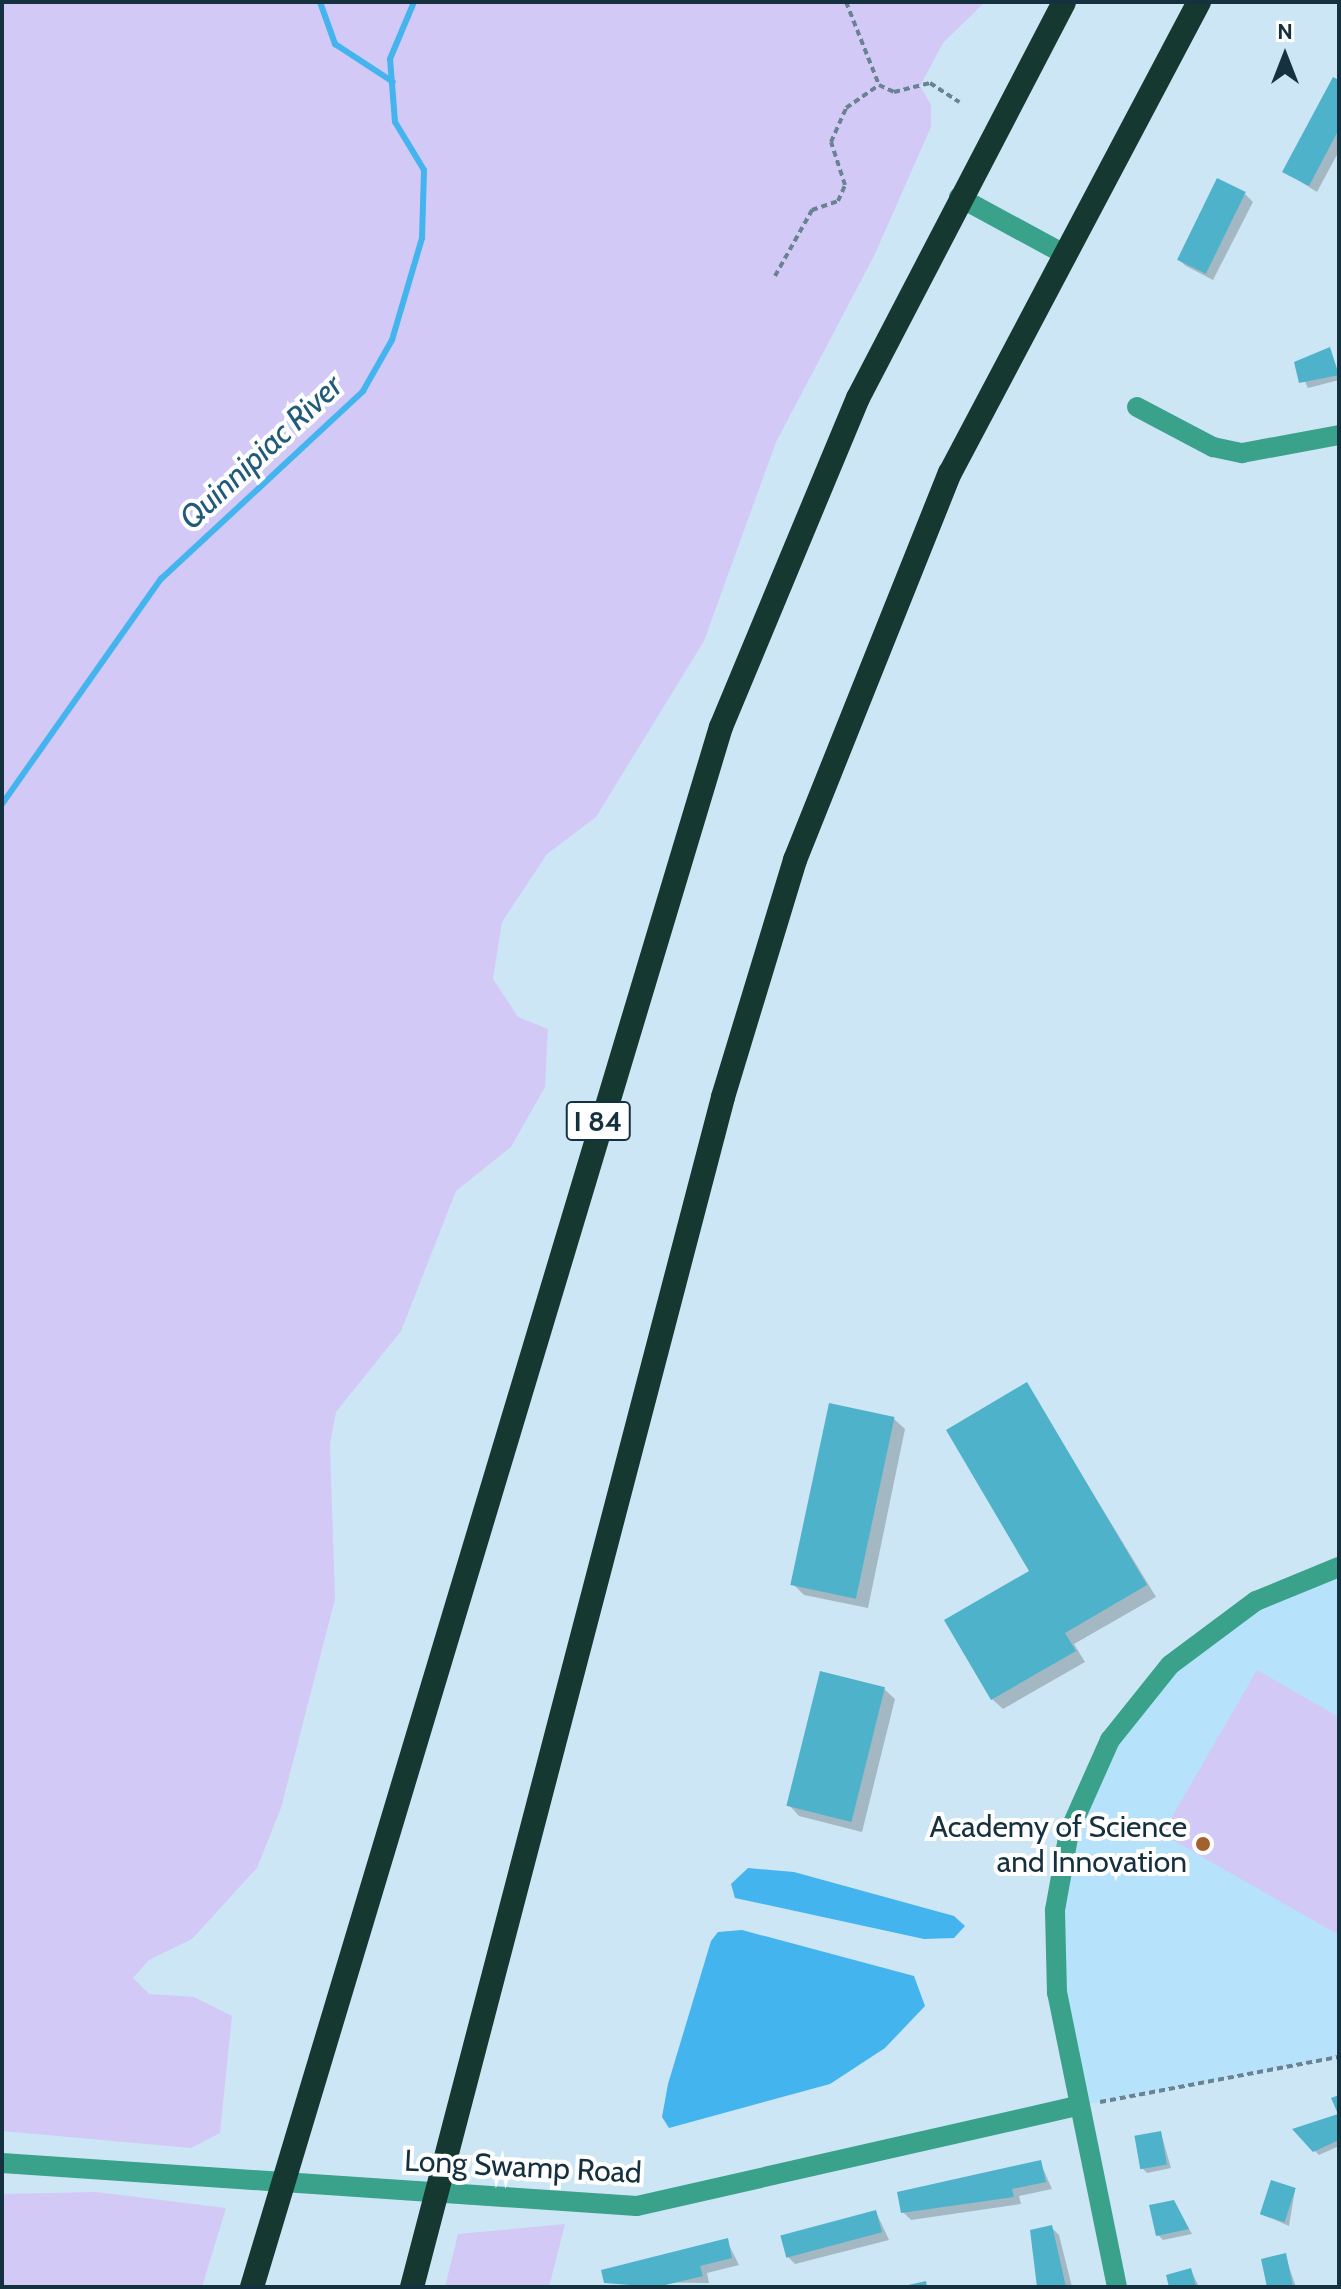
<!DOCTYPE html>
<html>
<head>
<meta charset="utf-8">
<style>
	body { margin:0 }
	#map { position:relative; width:1341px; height:2289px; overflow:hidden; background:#cde6f6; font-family:Cabin,sans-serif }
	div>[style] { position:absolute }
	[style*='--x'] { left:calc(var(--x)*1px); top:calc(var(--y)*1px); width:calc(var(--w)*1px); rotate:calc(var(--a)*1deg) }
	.built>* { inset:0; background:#b7e2fc }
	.green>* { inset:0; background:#d3c9f6 }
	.water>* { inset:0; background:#43b4ee }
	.shadow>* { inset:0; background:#0003 }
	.stream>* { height:6px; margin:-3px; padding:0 3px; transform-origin:3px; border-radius:3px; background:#43b4ee }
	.building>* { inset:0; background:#4eb2ca; transform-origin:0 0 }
	.path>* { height:4px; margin-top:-2px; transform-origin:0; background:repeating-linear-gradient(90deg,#698392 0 6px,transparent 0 10px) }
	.minor>* { height:20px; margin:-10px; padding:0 10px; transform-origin:10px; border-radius:10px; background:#3aa18a }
	.highway>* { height:24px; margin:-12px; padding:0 12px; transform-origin:12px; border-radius:12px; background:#153931 }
	.dots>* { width:22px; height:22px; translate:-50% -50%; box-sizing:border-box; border:4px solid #fff; border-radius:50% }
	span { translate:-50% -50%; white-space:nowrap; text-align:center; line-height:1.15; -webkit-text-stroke:8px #fff; paint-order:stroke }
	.shield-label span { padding:2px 6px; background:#fff; border:2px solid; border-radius:6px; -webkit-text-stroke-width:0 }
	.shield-label { font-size:28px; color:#15303f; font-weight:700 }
	.poi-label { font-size:30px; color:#15303f }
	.right { translate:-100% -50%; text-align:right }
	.street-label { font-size:30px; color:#15303f }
	.water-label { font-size:32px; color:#215b7a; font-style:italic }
	.frame { position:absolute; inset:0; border:4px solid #15303f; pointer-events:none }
	.north { position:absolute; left:1245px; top:16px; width:80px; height:80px; -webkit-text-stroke:6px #fff; paint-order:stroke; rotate:0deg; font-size:22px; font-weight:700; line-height:32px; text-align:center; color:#15303f }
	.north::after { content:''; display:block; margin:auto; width:28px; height:36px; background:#15303f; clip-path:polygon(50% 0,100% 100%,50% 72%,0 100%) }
</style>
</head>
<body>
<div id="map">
	<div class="built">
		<div style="clip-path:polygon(1339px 1567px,1339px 2057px,1078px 2106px,1054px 1944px,1088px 1783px,1189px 1647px)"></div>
	</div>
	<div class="green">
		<div style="clip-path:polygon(2px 2px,985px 2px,943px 43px,920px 86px,931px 105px,931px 127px,874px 256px,776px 442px,704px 641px,596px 817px,547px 854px,502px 922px,493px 979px,518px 1017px,548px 1029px,545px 1087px,511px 1147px,456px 1191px,401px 1331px,336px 1412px,330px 1444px,335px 1599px,281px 1808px,257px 1868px,192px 1939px,149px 1960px,133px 1978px,149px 1994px,194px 1997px,232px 2016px,220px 2133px,191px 2148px,2px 2131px)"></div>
		<div style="clip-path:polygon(1257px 1670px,1339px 1717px,1339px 1935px,1162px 1834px)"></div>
		<div style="clip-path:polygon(96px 2192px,226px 2208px,202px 2287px,2px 2287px,2px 2194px)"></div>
		<div style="clip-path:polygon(565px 2224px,549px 2287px,445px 2287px,458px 2234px)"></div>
	</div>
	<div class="water">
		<div style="clip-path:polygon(748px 1868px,794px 1872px,954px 1916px,965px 1926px,954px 1938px,924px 1939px,735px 1898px,731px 1884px)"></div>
		<div style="clip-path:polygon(742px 1930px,914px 1976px,925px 2006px,885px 2048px,830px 2084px,669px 2128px,662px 2117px,668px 2084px,711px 1941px,718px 1932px)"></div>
	</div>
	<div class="shadow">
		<div style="clip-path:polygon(1339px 82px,1339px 151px,1317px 192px,1285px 172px)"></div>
		<div style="clip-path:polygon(1245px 194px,1253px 202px,1213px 280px,1186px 266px,1178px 259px)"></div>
		<div style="clip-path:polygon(1330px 349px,1339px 380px,1308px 388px,1296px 363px)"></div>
		<div style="clip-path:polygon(1027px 1385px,1156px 1597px,1074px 1644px,1085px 1662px,1003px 1709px,992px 1699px,1031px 1572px)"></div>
		<div style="clip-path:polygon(894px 1419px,905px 1429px,868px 1608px,804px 1595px,793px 1584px)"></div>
		<div style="clip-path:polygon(884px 1689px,895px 1699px,862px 1832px,799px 1816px,789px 1805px)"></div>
		<div style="clip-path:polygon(1339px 2116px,1339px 2146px,1319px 2155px,1294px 2130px)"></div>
		<div style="clip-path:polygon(1161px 2133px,1171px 2168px,1147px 2173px,1142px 2168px)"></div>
		<div style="clip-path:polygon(1040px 2162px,1052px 2189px,1019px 2196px,1021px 2204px,911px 2220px,903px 2212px)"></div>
		<div style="clip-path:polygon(1295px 2190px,1289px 2226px,1261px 2214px)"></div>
		<div style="clip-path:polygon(1174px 2202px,1192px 2234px,1163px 2240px,1158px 2235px)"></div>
		<div style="clip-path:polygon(876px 2212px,889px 2240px,795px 2264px,787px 2256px)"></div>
		<div style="clip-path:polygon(1051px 2227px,1059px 2235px,1072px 2287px,1042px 2287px)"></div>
		<div style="clip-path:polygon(727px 2241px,739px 2265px,707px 2273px,709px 2283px,606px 2282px)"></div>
		<div style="clip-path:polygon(1285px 2255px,1296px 2287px,1269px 2287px)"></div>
		<div style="clip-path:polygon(1191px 2270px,1199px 2287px,1171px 2287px)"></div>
	</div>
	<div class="stream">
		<div style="--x:320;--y:2;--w:45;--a:70.3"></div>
		<div style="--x:335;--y:44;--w:69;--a:33.2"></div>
		<div style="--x:2;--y:804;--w:276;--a:-54.8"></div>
		<div style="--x:161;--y:579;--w:276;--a:-42.9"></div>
		<div style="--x:363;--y:391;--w:59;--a:-60.4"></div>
		<div style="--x:392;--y:340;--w:106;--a:-73.6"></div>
		<div style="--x:422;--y:238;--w:68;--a:-88.3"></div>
		<div style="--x:424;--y:170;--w:56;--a:-121.1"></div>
		<div style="--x:395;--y:122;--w:63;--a:-94.5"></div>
		<div style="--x:390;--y:59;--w:62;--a:-67.2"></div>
	</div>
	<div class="building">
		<div style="clip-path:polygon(1333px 77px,1339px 80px,1339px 129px,1309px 186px,1282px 172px)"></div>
		<div style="left:1217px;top:178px;width:32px;height:91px;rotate:26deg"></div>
		<div style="clip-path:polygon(1330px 347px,1339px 375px,1299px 383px,1294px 362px)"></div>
		<div style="clip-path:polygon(1027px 1382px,1147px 1585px,1065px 1633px,1076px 1651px,991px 1700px,944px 1620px,1029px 1571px,946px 1430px)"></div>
		<div style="left:829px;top:1403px;width:67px;height:186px;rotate:12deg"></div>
		<div style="left:820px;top:1671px;width:67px;height:139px;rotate:14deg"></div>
		<div style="clip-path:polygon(1339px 2095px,1339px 2140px,1313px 2152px,1292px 2129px,1338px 2114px,1331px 2098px)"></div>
		<div style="left:1161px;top:2131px;width:34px;height:27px;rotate:80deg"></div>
		<div style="clip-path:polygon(1041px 2160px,1046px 2182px,1012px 2189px,1014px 2197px,901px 2213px,897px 2192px)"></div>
		<div style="left:1271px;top:2180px;width:26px;height:36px;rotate:18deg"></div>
		<div style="clip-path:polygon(1174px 2200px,1189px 2229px,1156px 2236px,1149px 2205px)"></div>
		<div style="left:876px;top:2210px;width:23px;height:99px;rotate:75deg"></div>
		<div style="clip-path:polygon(1052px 2225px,1066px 2287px,1037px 2287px,1030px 2230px)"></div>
		<div style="clip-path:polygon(728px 2238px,732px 2258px,700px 2266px,703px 2276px,657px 2287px,604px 2283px,601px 2270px)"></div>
		<div style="clip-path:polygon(1286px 2253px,1293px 2287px,1267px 2287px,1261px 2259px)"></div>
		<div style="clip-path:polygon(1191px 2268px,1196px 2287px,1169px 2287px,1166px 2275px)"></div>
		<div style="clip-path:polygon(926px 2281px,927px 2287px,904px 2287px,904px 2286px)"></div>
	</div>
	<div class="path">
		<div style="--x:846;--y:2;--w:89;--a:68.3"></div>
		<div style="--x:775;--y:276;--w:76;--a:-60.7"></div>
		<div style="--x:812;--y:210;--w:28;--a:-19"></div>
		<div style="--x:838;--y:201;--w:17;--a:-66"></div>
		<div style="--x:845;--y:185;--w:45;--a:-108"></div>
		<div style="--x:831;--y:142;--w:37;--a:-66"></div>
		<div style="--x:846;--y:108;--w:40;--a:-34.9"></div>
		<div style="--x:879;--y:85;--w:17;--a:25"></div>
		<div style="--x:894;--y:92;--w:37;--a:-14"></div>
		<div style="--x:930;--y:83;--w:35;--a:33"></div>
		<div style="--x:1100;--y:2102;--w:243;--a:-10.7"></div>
	</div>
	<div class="minor">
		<div style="--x:959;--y:197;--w:117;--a:28.5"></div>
		<div style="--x:1137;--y:407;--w:86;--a:27.8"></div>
		<div style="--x:1213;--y:447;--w:30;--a:12"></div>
		<div style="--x:1242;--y:453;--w:99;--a:-10.5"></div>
		<div style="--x:2;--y:2163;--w:636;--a:3.87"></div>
		<div style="--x:637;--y:2206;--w:452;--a:-12.8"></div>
		<div style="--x:1117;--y:2287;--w:300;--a:-101.5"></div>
		<div style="--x:1057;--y:1993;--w:83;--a:-91.4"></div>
		<div style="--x:1055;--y:1910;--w:79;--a:-79.8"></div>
		<div style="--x:1069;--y:1832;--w:101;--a:-66"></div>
		<div style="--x:1110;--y:1740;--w:96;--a:-51.3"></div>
		<div style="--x:1170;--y:1665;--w:107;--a:-36.7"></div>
		<div style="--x:1256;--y:1601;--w:90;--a:-22.3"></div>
	</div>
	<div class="highway">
		<div style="--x:252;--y:2287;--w:1629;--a:-73.27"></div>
		<div style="--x:721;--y:727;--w:356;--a:-67.4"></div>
		<div style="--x:858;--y:398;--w:446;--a:-62.5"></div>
		<div style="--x:412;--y:2287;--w:1230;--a:-75.35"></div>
		<div style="--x:723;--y:1097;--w:248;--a:-73.1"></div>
		<div style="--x:795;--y:860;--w:417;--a:-68.2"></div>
		<div style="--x:950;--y:473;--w:533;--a:-62.14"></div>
	</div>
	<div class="dots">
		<div style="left:1203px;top:1844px;background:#a3612e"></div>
	</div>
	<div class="shield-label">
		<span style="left:598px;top:1121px">I 84</span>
	</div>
	<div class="poi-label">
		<span class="right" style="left:1187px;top:1844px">Academy of Science<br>and Innovation</span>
	</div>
	<div class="street-label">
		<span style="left:523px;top:2167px;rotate:3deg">Long Swamp Road</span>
	</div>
	<div class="water-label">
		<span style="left:261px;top:452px;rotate:-43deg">Quinnipiac River</span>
	</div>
	<div class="frame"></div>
	<div class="north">N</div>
</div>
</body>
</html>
